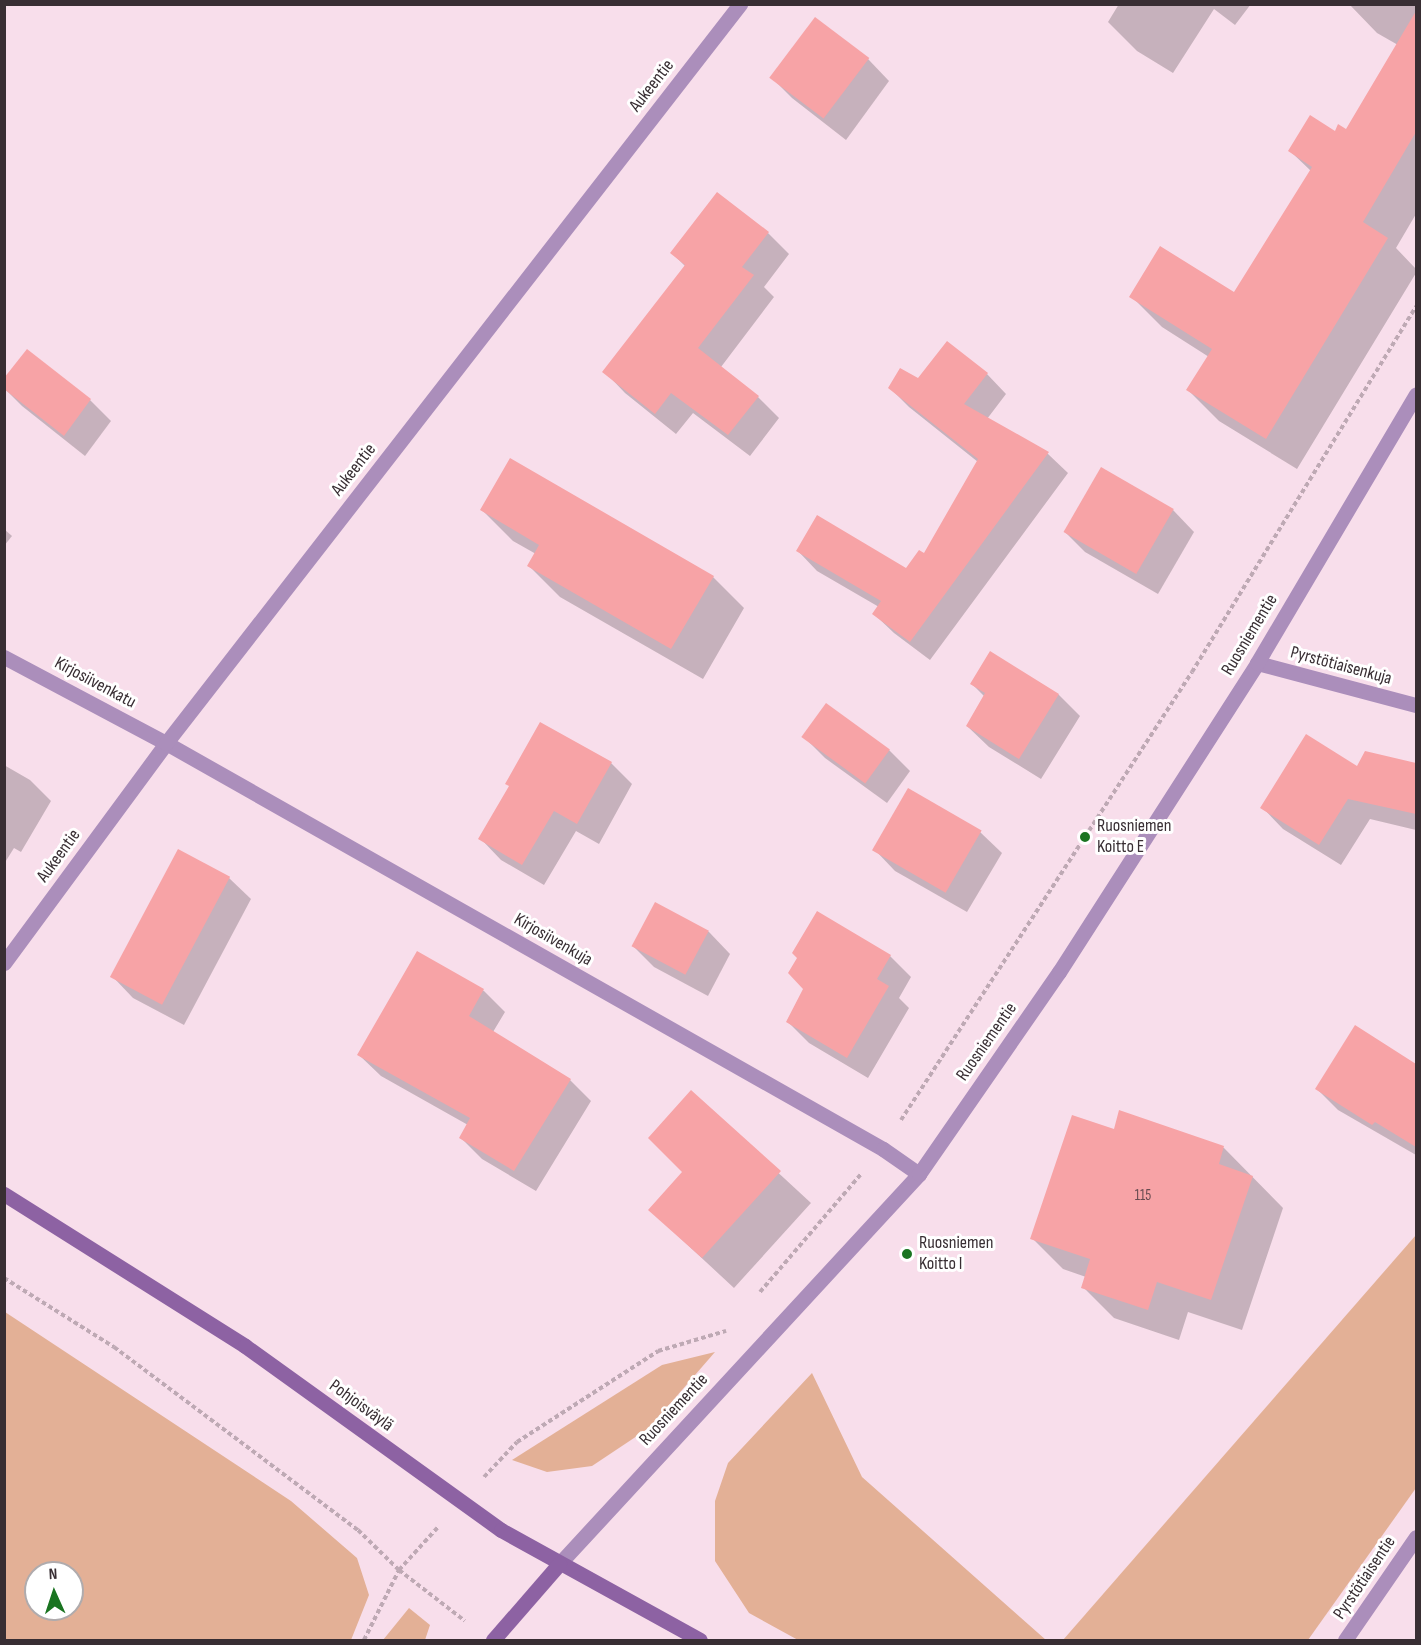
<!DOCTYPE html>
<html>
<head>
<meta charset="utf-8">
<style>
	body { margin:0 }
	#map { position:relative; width:1421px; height:1645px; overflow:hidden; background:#f8deeb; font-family:"Sofia Sans Condensed",sans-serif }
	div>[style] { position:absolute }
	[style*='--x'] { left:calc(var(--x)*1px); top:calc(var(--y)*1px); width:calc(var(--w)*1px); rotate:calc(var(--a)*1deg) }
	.green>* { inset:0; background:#e3b096 }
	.shadow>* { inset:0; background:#0003 }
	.building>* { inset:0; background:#f7a3a6; transform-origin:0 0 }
	.path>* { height:4px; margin-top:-2px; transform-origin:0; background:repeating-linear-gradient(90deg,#bea9b4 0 4.5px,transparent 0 7.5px) }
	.minor>* { height:15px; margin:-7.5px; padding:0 7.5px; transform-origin:7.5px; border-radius:7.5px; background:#ab8ebb }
	.tertiary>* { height:15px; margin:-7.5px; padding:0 7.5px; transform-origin:7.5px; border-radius:7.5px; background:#ab8ebb }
	.secondary>* { height:15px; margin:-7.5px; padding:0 7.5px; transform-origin:7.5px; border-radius:7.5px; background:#8d62a3 }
	.dots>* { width:16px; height:16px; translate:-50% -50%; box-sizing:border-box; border:3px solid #fff; border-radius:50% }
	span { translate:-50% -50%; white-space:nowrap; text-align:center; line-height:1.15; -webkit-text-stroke:6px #fff; paint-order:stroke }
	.number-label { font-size:15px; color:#684b50 }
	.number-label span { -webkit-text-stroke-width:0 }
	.street-label { font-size:18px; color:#382e33 }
	.poi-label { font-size:18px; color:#382e33 }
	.left { translate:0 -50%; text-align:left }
	.frame { position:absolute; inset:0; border:6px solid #382e33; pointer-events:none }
	.north { position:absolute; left:24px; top:1561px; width:60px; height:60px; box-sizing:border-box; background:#fff; border:2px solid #afabad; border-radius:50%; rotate:357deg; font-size:16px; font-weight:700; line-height:24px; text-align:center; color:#382e33 }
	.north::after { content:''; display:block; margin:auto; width:21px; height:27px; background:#1a7421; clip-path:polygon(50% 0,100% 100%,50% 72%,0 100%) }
</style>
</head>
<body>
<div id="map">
	<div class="green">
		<div style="clip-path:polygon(1416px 1235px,1416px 1488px,1308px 1640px,1063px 1640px)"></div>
		<div style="clip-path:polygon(evenodd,5px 1312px,291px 1501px,357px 1558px,369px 1595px,351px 1640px,5px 1640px,5px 1312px,36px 1573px,72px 1573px,72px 1609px,36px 1609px,36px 1573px)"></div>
		<div style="clip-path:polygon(715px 1352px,649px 1428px,592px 1466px,547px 1472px,512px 1460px,662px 1365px)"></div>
		<div style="clip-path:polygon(812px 1373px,862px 1477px,1046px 1640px,798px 1640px,749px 1613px,715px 1561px,715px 1501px,728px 1463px)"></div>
		<div style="clip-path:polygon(409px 1608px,430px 1625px,425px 1640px,383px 1640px)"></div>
	</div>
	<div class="shadow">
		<div style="clip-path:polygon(1119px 4px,1251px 4px,1235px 25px,1214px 9px,1173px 73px,1137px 51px,1108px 22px)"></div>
		<div style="clip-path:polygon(1349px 4px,1416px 4px,1416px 214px,1396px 248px,1416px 269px,1416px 273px,1297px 469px,1219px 421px,1188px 390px,1209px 357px,1162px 327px,1131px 296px,1235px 294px,1311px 171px,1290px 151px,1347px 131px,1398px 45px,1377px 33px)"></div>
		<div style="clip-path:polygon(815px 19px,868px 59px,889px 81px,846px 140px,792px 98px,771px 77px)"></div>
		<div style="clip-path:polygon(768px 233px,789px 254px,764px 287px,774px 297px,721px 367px,758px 397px,779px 418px,750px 456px,693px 413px,676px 434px,625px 393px,604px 371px,686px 267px,672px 253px)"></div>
		<div style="clip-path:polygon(987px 374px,1006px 394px,987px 419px,1048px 454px,1068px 473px,930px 660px,894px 633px,874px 614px,879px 607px,817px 571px,798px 551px,906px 570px,924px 555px,978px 462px,909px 407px,889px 387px,918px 380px)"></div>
		<div style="clip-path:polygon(4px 388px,90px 400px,111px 421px,85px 456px,22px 406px)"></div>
		<div style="clip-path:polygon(482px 510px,713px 577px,744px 608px,703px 679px,560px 597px,529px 566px,536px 554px,513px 541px)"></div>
		<div style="clip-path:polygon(1173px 510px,1194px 532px,1158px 594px,1085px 552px,1064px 531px)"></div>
		<div style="clip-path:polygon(4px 529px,12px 536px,4px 546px)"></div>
		<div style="clip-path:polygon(991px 653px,1059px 695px,1080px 716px,1041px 779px,989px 747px,967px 726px,985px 697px,972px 684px)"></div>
		<div style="clip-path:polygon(804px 737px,889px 750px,910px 771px,887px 803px,825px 758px)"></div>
		<div style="clip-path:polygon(1366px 753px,1416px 764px,1416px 830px,1370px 819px,1341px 865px,1283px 829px,1262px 807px,1358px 768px)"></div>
		<div style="clip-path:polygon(611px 763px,632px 784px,599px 844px,576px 831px,544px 885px,501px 860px,480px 838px)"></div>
		<div style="clip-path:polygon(4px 765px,30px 780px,51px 801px,21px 852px,14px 848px,4px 864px)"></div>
		<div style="clip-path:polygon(980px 832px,1002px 853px,967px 912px,895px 871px,874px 849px)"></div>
		<div style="clip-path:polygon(229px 878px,251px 899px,184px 1025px,133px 998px,112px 976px)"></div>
		<div style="clip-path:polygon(655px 904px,709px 932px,730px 954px,708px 996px,654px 967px,633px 946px)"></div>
		<div style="clip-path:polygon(418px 953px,484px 991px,505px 1012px,493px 1032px,570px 1080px,591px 1101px,536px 1191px,482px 1159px,460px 1137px,468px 1125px,381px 1076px,359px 1055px)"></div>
		<div style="clip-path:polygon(890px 956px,911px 977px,899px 998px,909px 1008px,868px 1078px,809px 1043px,787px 1021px,804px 989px)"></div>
		<div style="clip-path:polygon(1411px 1062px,1416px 1068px,1416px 1155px,1338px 1110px,1317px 1089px)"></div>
		<div style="clip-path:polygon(691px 1092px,811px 1203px,734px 1288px,650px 1210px,684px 1172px)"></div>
		<div style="clip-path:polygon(1120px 1112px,1224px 1148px,1283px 1208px,1242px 1330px,1188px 1312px,1179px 1340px,1114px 1318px,1083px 1287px,1086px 1277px,1063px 1269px,1032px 1238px,1115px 1131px)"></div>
	</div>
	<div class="building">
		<div style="clip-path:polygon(1416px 11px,1416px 132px,1363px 222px,1388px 238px,1266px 439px,1186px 390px,1212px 349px,1129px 297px,1160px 246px,1234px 292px,1312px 167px,1288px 151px,1310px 115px,1335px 131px,1338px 124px,1346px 129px)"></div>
		<div style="left:815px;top:17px;width:68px;height:76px;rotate:37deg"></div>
		<div style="clip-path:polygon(717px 192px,769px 232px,742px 267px,754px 275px,698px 348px,759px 396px,728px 435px,671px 393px,655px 414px,602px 372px,685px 265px,670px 253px)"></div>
		<div style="clip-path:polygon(947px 341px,988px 373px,964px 404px,1049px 452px,910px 642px,872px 614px,881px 601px,796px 551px,817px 515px,906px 568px,919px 550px,924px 553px,978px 459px,888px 388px,900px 368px,918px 378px)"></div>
		<div style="clip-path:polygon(27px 349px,91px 399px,64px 436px,4px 389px,4px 378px)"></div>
		<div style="clip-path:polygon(510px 458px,714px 576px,671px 649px,527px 566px,539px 545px,480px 510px)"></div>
		<div style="left:1101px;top:467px;width:84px;height:75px;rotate:30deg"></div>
		<div style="clip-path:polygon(990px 651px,1059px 694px,1019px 759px,966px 726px,985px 693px,970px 684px)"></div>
		<div style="left:826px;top:703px;width:79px;height:42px;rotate:36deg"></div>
		<div style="clip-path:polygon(540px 722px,612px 762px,577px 824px,554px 811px,522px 865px,478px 839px,509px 786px,505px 784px)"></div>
		<div style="clip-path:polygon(1306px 734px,1357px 766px,1365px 751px,1416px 763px,1416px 814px,1348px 799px,1319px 845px,1260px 808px)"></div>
		<div style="left:908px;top:788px;width:85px;height:72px;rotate:30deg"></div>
		<div style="left:178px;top:849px;width:59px;height:145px;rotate:28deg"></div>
		<div style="left:655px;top:902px;width:61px;height:50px;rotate:28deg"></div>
		<div style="clip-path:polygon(817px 911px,891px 955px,877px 979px,889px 986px,847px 1058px,786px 1022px,803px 989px,788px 973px,797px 958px,792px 953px)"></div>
		<div style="clip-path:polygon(417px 951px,484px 989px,469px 1016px,571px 1079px,514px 1171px,459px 1138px,470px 1118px,357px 1055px)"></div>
		<div style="clip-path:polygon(1355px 1025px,1416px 1064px,1416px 1147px,1375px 1122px,1372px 1125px,1315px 1089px)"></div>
		<div style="clip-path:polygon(691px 1090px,781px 1171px,702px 1258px,648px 1210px,682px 1172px,648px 1138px)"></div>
		<div style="clip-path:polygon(1119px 1110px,1224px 1146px,1219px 1164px,1253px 1176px,1211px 1300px,1157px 1282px,1148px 1310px,1081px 1288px,1090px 1259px,1030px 1239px,1072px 1115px,1114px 1129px)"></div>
	</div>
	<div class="path">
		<div style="--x:901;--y:1120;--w:534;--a:-56.99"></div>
		<div style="--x:1192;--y:672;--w:429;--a:-58.5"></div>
		<div style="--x:4;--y:1278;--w:130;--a:32.1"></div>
		<div style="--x:114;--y:1347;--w:305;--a:36.9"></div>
		<div style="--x:358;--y:1530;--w:57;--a:44.3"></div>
		<div style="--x:399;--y:1570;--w:83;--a:37.7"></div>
		<div style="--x:760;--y:1292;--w:155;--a:-49.4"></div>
		<div style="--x:484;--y:1477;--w:48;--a:-46.7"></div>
		<div style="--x:517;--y:1442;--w:168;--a:-32.8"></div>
		<div style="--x:658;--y:1351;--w:71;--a:-16.4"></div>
		<div style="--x:364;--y:1640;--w:78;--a:-63.4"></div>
		<div style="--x:399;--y:1570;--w:58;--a:-47.8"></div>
	</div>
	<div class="minor">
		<div style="--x:4;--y:657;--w:183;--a:28"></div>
		<div style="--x:166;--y:743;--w:824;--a:29.52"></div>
		<div style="--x:883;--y:1149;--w:44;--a:34.8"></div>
		<div style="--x:1257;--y:663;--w:164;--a:14.8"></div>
		<div style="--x:4;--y:963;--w:273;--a:-53.6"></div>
		<div style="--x:166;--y:743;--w:936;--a:-52.16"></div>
		<div style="--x:1345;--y:1640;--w:125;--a:-55.4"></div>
	</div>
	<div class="tertiary">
		<div style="--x:559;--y:1564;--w:531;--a:-47.29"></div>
		<div style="--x:919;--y:1174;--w:246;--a:-55.3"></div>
		<div style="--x:1059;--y:972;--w:367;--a:-57.3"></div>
		<div style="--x:1257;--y:663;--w:312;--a:-59.4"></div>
	</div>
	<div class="secondary">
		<div style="--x:4;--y:1194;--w:285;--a:32.2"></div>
		<div style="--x:245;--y:1346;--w:315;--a:35.7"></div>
		<div style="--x:501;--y:1530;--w:227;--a:28.9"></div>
		<div style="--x:493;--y:1640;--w:101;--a:-49"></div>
	</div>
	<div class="dots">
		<div style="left:1085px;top:837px;background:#1a7421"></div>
		<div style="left:907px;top:1254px;background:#1a7421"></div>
	</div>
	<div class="number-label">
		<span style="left:1143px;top:1196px">115</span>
	</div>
	<div class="street-label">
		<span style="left:652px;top:86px;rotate:-52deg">Aukeentie</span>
		<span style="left:354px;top:470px;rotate:-52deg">Aukeentie</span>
		<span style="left:1250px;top:635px;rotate:-59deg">Ruosniementie</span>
		<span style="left:1341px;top:666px;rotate:15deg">Pyrstötiaisenkuja</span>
		<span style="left:95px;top:683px;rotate:28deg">Kirjosiivenkatu</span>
		<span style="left:59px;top:856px;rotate:-54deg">Aukeentie</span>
		<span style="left:553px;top:940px;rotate:30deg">Kirjosiivenkuja</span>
		<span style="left:987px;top:1042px;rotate:-55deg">Ruosniementie</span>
		<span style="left:361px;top:1406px;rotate:36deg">Pohjoisväylä</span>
		<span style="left:674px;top:1410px;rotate:-47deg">Ruosniementie</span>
		<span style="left:1365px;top:1578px;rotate:-56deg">Pyrstötiaisentie</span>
	</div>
	<div class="poi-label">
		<span class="left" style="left:1097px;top:837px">Ruosniemen<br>Koitto E</span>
		<span class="left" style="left:919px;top:1254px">Ruosniemen<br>Koitto I</span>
	</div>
	<div class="frame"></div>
	<div class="north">N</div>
</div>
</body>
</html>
